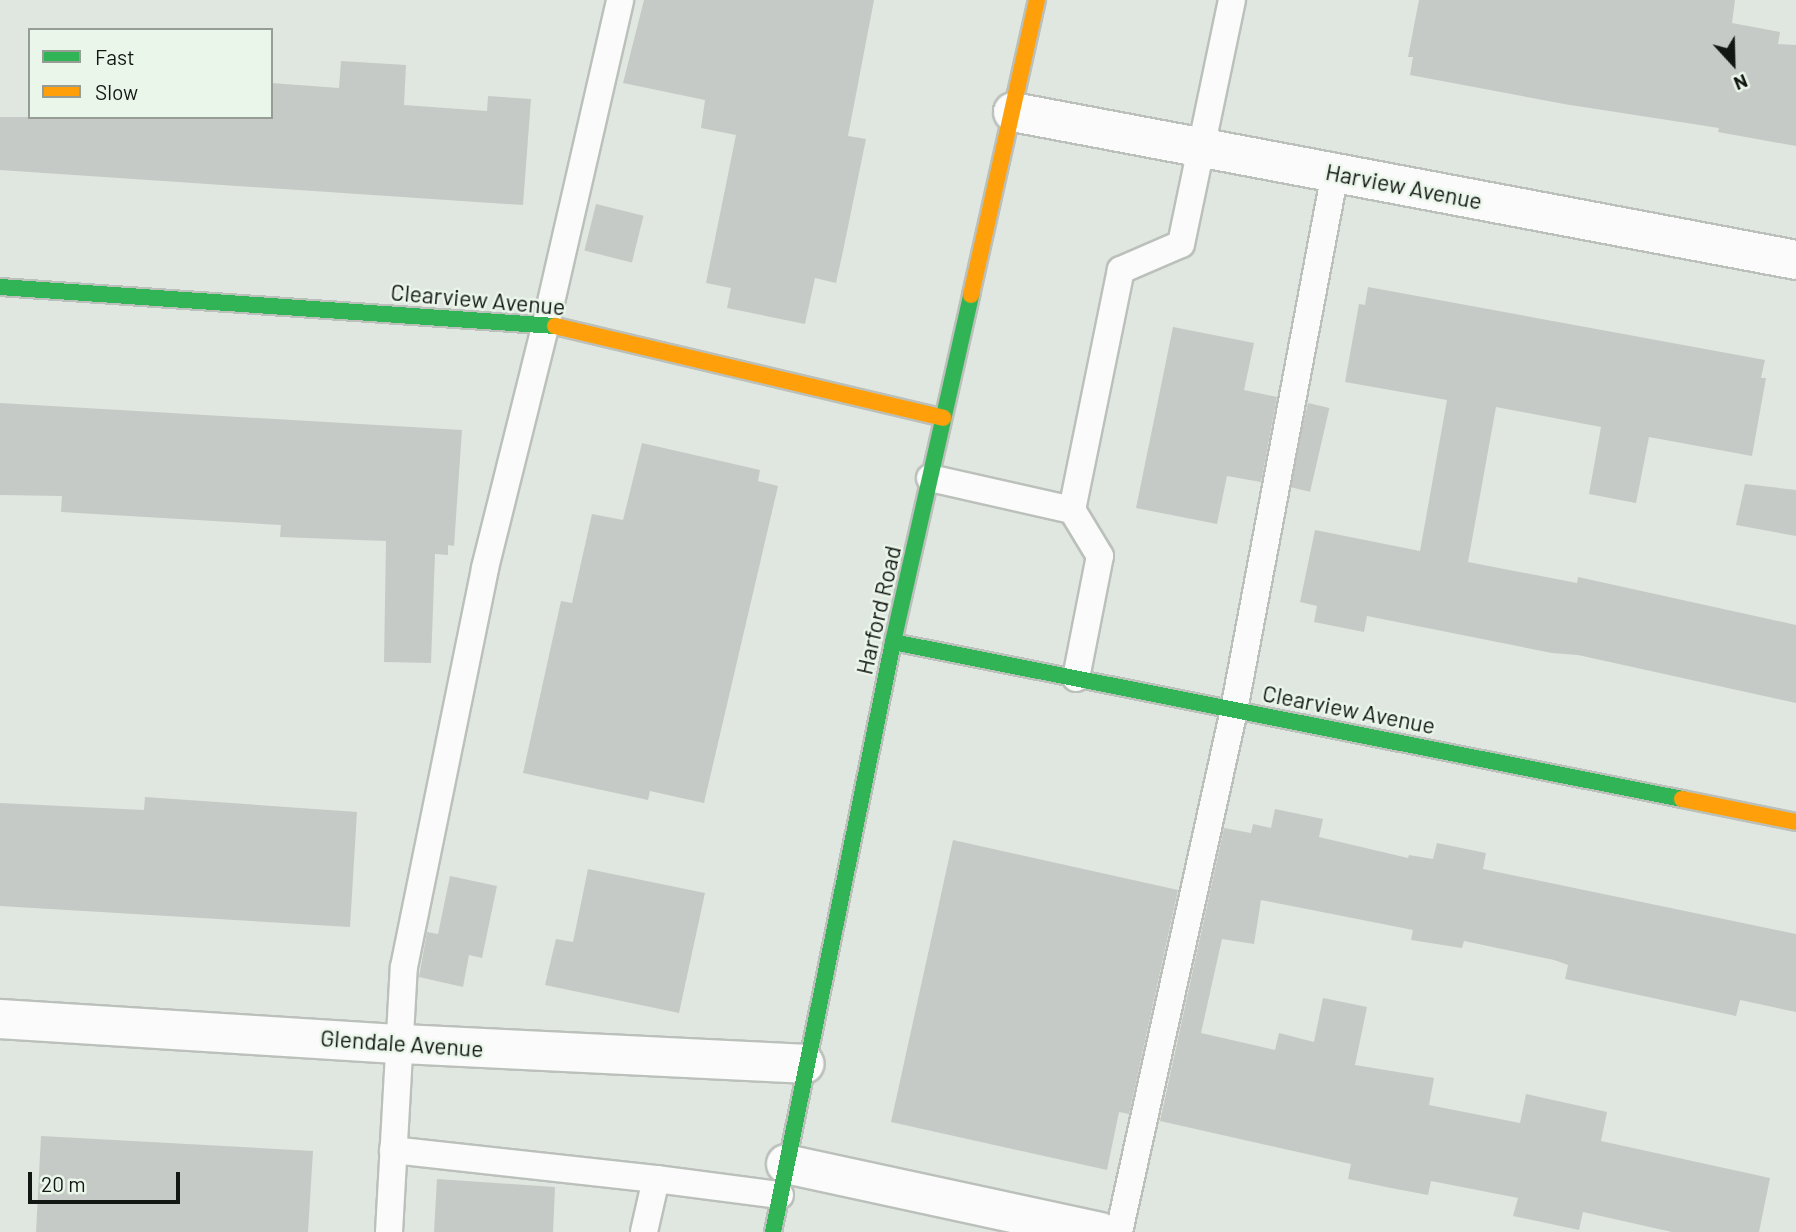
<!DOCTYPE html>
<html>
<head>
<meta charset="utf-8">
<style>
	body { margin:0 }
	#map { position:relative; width:1796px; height:1232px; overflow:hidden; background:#e0e6e0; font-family:Barlow,sans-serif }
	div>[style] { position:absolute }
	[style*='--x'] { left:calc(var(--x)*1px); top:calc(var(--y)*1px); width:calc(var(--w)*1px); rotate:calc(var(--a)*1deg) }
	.building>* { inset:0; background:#c6cac6; transform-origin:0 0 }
	.roads { filter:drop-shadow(2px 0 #bbc0bb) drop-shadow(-2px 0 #bbc0bb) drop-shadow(0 2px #bbc0bb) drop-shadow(0 -2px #bbc0bb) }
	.lane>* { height:26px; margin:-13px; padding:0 13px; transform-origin:13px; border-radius:13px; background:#fafbfa }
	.street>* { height:38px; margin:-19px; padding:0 19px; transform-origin:19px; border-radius:19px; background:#fafbfa }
	.fast>* { height:16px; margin:-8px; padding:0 8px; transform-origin:8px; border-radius:8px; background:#30b455 }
	.slow>* { height:16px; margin:-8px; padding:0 8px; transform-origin:8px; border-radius:8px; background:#ff9f0a }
	span { translate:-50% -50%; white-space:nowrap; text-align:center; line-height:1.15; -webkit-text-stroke:5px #ebf6ea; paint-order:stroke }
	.street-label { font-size:23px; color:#131713 }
	.legend { position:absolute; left:28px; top:28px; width:245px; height:91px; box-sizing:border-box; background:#ebf6ea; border:2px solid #959d94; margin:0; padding:9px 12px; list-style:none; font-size:21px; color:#131713 }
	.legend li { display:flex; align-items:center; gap:14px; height:35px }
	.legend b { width:35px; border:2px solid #959d94 }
	.north { position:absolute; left:1698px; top:28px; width:70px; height:70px; -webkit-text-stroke:5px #ebf6ea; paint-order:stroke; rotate:158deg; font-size:19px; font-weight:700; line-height:28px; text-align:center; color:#131713 }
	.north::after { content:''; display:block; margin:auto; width:24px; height:32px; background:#131713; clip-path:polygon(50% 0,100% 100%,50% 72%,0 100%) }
	.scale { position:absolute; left:28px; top:1172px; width:152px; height:32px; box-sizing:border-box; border:4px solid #131713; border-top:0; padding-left:9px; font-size:21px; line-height:24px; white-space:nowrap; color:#131713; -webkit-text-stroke:5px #ebf6ea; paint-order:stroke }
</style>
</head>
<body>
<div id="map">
	<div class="building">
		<div style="clip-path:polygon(644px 0,874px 0,848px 136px,866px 139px,843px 251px,836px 283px,815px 278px,805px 324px,727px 308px,731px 288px,706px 283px,736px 135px,701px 128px,705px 100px,623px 83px)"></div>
		<div style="clip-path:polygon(1419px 0,1735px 0,1732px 23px,1780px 32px,1778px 44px,1796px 45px,1796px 146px,1718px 132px,1719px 128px,1564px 104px,1410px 75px,1413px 57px,1408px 57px)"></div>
		<div style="clip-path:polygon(341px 61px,406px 65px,404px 105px,487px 111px,488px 96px,531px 99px,523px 205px,0 170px,0 117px,271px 117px,271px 83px,339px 88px)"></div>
		<div style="left:596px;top:204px;width:49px;height:48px;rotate:14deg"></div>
		<div style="clip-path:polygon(1368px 287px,1765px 360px,1761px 378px,1766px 378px,1752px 456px,1649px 437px,1636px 503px,1589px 494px,1601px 427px,1496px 407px,1468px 562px,1577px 583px,1578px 577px,1796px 625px,1796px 703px,1578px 655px,1552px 653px,1367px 616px,1364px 632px,1314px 622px,1317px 606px,1300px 602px,1315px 530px,1420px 551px,1447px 400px,1345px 382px,1359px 304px,1365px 305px)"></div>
		<div style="clip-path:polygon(1173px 327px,1254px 343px,1244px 390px,1277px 397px,1261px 482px,1227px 476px,1217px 524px,1136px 508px)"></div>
		<div style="clip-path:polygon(0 403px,462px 430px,454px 546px,448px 545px,448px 555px,435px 554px,431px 663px,384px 662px,386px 541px,280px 537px,281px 525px,61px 512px,62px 496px,0 495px)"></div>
		<div style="left:1308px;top:403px;width:22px;height:86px;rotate:13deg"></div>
		<div style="clip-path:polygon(642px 443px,760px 470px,758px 481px,778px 486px,704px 803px,650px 791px,648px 800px,523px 773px,561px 601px,572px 603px,592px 514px,623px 520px)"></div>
		<div style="clip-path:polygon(1745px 484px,1796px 490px,1796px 536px,1736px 525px)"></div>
		<div style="clip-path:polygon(145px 797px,357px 812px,350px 927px,0 906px,0 803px,144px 810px)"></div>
		<div style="clip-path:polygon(1275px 809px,1323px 819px,1319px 837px,1408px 858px,1409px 855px,1433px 859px,1437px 843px,1486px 853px,1483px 869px,1796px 934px,1796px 1012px,1740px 1000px,1736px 1016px,1565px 979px,1568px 965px,1554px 960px,1464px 941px,1462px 948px,1411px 940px,1413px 930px,1261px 900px,1254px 944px,1222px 939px,1201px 1033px,1275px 1050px,1279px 1033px,1314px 1042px,1323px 998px,1367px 1007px,1355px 1065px,1434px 1078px,1429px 1105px,1520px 1123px,1526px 1094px,1607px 1112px,1601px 1141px,1770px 1178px,1759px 1232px,1672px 1232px,1583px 1212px,1579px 1230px,1513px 1216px,1518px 1198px,1431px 1181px,1428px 1195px,1391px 1188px,1348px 1179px,1351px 1164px,1160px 1121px,1224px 828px,1251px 833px,1253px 824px,1271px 828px)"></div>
		<div style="clip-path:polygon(953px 840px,1178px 890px,1129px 1114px,1119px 1112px,1107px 1170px,891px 1122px)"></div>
		<div style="clip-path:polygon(588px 869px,705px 893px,679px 1013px,545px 985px,556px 939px,573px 942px)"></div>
		<div style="clip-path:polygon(450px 876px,497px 886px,482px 958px,469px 955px,463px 987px,419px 977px,427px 932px,438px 934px)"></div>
		<div style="clip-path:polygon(41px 1136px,313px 1151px,308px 1232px,36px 1232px)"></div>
		<div style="clip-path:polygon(437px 1179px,555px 1187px,553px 1232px,434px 1232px)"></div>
	</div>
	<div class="roads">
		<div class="lane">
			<div style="--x:930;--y:478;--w:146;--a:12.7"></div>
			<div style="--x:1076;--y:678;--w:124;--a:-78.9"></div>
			<div style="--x:1100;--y:556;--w:54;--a:-121.3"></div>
			<div style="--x:1072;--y:510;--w:245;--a:-78.5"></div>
			<div style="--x:1121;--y:270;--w:65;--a:-23.4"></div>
			<div style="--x:1181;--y:244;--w:249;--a:-78.2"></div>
			<div style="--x:393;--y:1150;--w:265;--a:6.3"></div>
			<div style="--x:656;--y:1179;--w:54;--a:102.8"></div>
			<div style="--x:656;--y:1179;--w:125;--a:7.4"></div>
			<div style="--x:389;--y:1232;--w:265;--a:-86.8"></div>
			<div style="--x:404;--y:967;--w:407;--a:-78.5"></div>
			<div style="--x:485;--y:568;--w:252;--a:-76"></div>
			<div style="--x:546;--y:324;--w:332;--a:-77.1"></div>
			<div style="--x:1119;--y:1232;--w:535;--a:-77.58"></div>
			<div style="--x:1234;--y:710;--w:546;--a:-79.35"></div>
		</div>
		<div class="street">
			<div style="--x:1013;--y:112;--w:797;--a:10.7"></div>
			<div style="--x:0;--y:1019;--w:402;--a:3.6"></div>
			<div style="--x:401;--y:1044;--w:404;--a:2.8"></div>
			<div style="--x:786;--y:1164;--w:321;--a:12.2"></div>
		</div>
		<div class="fast">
			<div style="--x:0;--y:287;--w:556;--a:4.02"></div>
			<div style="--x:893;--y:642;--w:804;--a:11.25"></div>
			<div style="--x:773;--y:1232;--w:602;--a:-78.5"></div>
			<div style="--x:893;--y:642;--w:356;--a:-77.3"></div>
		</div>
		<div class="slow">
			<div style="--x:971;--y:295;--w:302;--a:-77.4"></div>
			<div style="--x:555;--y:326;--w:399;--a:13.3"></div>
			<div style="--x:1682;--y:799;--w:116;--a:11.4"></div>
		</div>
	</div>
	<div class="street-label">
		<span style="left:1404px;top:186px;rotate:11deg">Harview Avenue</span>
		<span style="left:478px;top:299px;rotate:5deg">Clearview Avenue</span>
		<span style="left:878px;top:610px;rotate:-77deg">Harford Road</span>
		<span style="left:1349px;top:709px;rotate:11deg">Clearview Avenue</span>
		<span style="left:402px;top:1043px;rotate:4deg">Glendale Avenue</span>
	</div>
	<ul class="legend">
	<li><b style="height:9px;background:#30b455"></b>Fast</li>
	<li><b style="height:9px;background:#ff9f0a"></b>Slow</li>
	</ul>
	<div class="north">N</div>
	<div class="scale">20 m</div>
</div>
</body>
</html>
